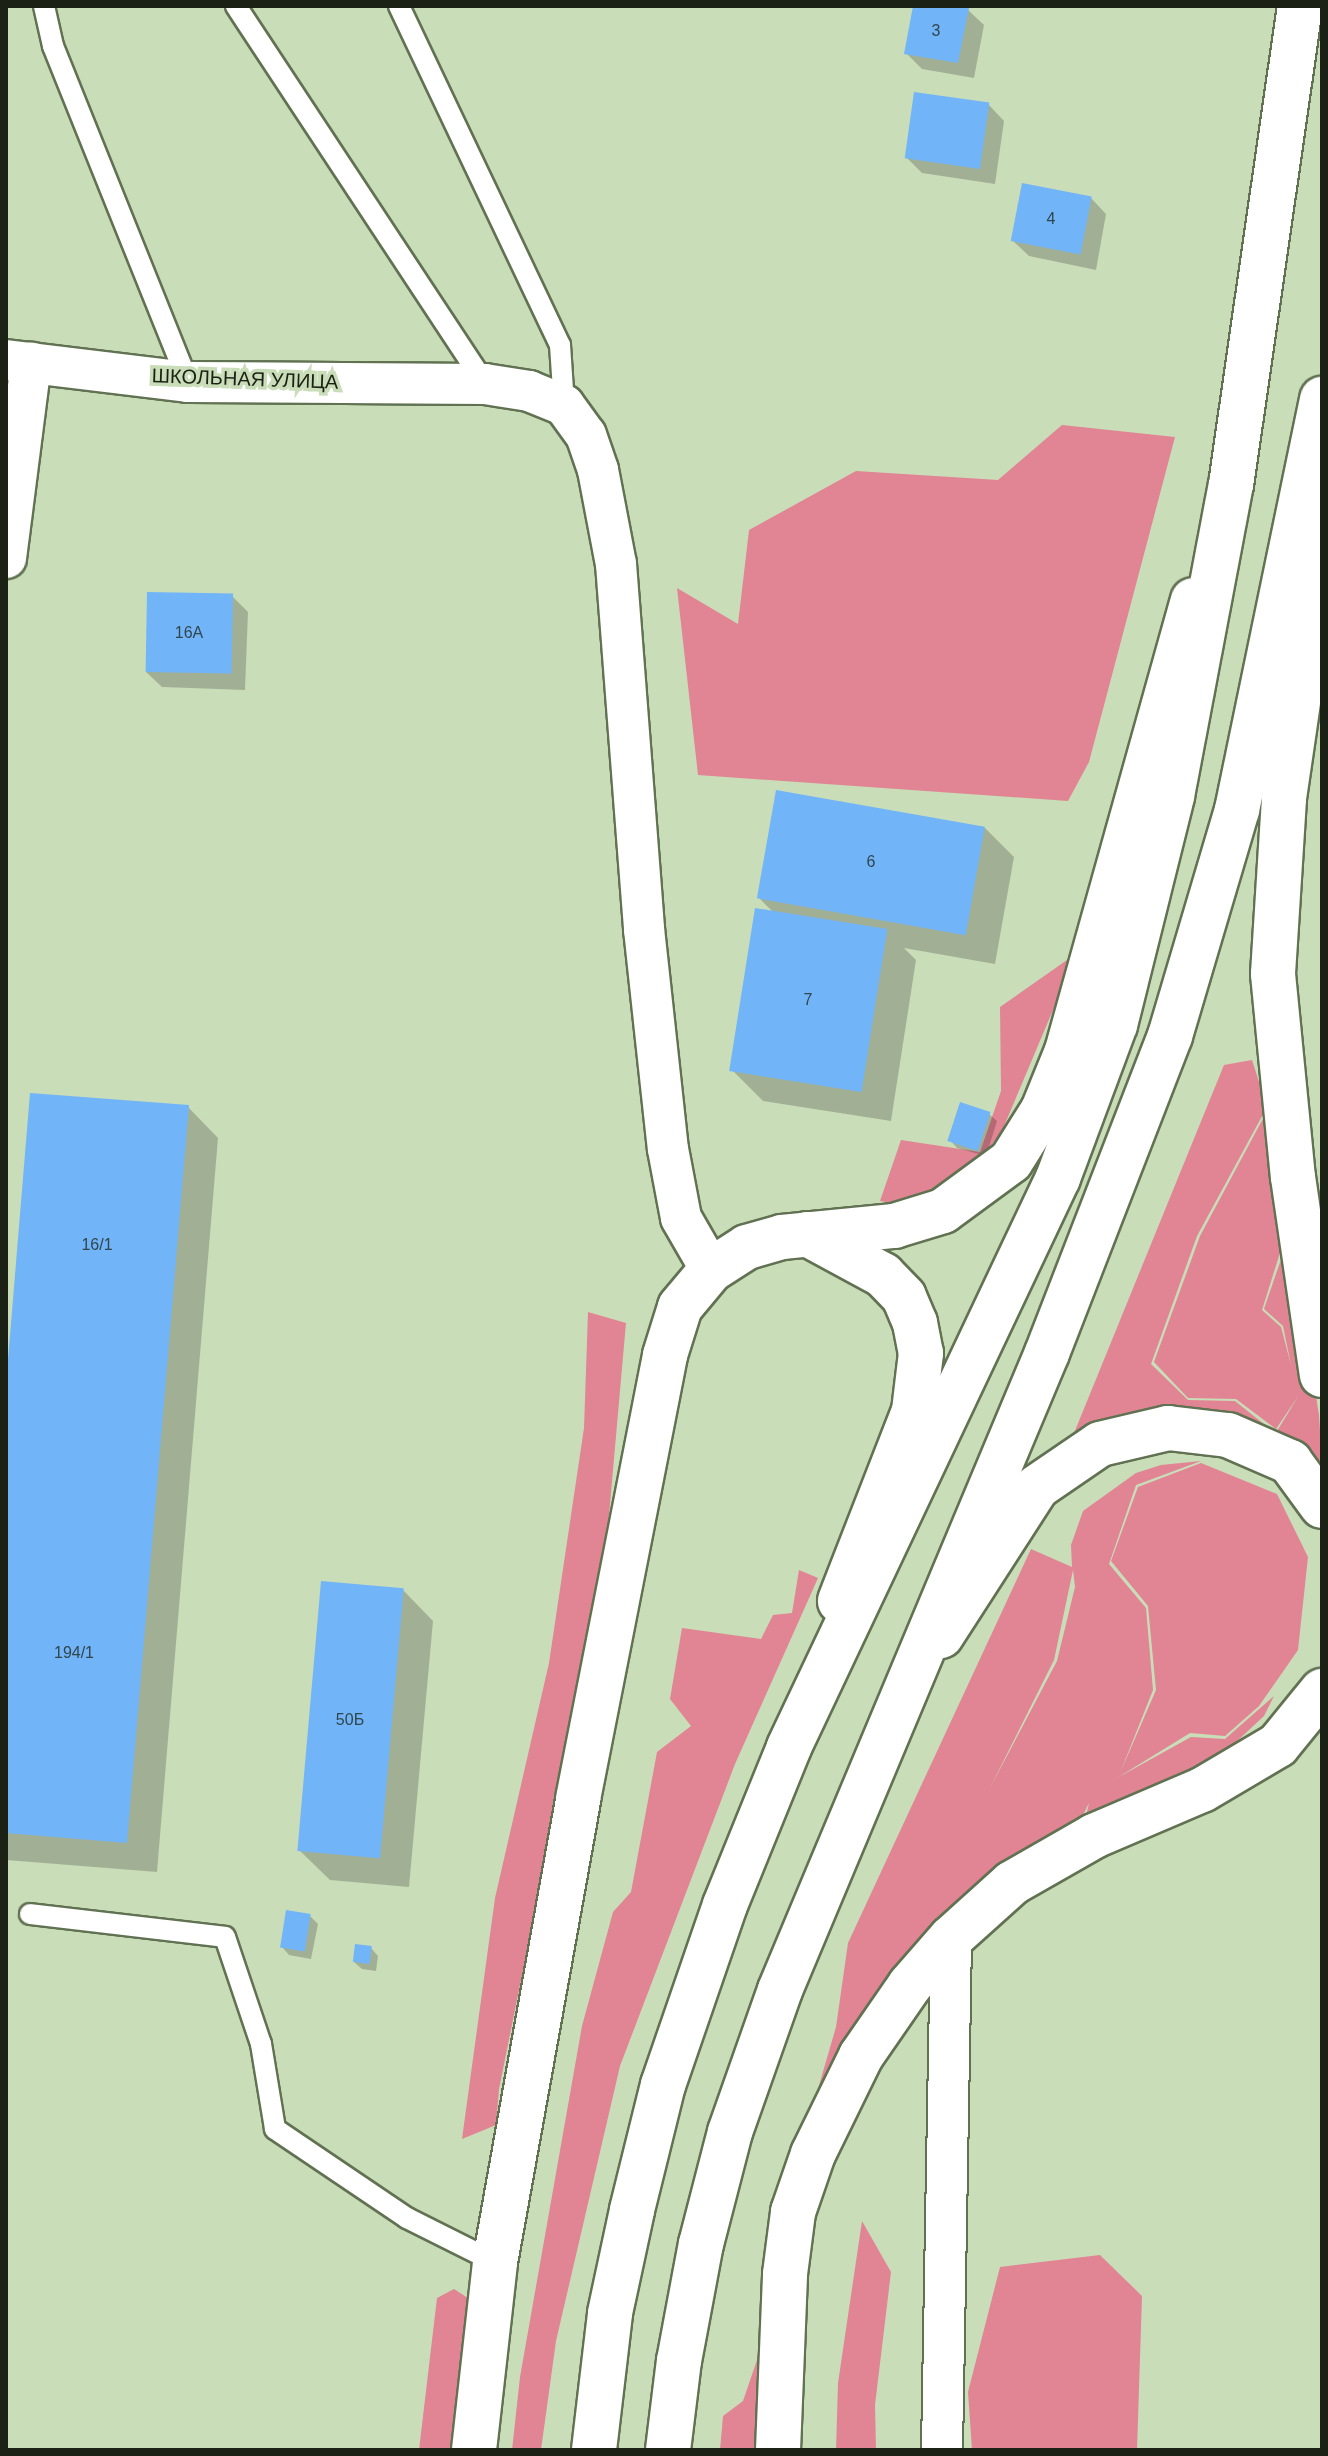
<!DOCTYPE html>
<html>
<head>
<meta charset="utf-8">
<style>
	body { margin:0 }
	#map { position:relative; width:1328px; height:2456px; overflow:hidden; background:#caddb9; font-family:Arial,sans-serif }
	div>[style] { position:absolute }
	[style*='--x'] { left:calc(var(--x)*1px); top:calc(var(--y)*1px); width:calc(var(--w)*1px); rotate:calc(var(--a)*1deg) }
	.green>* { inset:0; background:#e18493 }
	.shadow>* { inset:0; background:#0003 }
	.building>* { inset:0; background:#72b4f8; transform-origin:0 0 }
	.roads { filter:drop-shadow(2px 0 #617252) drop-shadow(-2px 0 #617252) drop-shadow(0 2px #617252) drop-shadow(0 -2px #617252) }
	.service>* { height:20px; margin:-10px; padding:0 10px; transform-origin:10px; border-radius:10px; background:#fff }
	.minor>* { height:40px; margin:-20px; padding:0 20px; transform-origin:20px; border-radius:20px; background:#fff }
	.tertiary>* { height:44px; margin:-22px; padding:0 22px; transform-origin:22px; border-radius:22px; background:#fff }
	.trunk>* { height:44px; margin:-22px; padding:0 22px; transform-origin:22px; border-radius:22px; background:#fff }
	span { translate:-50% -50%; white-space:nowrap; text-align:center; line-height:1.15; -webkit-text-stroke:7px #caddb9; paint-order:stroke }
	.number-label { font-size:16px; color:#31464d }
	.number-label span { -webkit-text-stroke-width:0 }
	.street-label { font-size:20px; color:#1b2114 }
	.frame { position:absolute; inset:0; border:8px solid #1b2114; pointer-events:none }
</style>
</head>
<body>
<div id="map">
	<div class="green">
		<div style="clip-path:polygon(1062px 425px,1175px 437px,1089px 762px,1068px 801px,698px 775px,677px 588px,738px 624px,749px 530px,856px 471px,998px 480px)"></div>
		<div style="clip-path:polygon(1077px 953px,1002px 1131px,979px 1161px,937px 1193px,901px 1205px,880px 1201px,901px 1140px,980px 1152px,1001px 1091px,1000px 1007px)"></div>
		<div style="clip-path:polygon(1252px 1060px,1267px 1107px,1197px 1236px,1151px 1364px,1188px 1400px,1235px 1401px,1274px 1432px,1235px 1417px,1160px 1405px,1070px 1443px,1224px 1065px)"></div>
		<div style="clip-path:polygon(1266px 1113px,1285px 1237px,1262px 1310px,1281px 1327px,1291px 1365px,1283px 1326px,1264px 1309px,1290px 1233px,1319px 1415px,1322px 1463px,1300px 1440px,1277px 1431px,1299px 1395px,1276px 1429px,1236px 1399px,1188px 1398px,1154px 1362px,1200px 1236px)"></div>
		<div style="clip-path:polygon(588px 1312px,626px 1323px,609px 1515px,564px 1767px,499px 2089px,496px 2125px,462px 2139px,495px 1898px,549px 1663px,584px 1428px)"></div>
		<div style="clip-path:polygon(evenodd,1201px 1461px,1136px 1485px,1109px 1564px,1146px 1608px,1153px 1690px,1120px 1773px,1156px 1690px,1148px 1606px,1111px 1561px,1138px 1487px,1201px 1463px,1277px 1494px,1308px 1557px,1298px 1650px,1259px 1706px,1225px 1736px,1190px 1733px,1117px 1778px,1191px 1737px,1225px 1739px,1274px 1696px,1264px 1716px,1222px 1755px,1086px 1816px,1089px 1803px,1083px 1815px,965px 1897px,827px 2092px,765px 2450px,720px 2450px,723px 2416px,743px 2401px,757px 2360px,771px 2251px,836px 2027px,848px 1943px,1031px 1549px,1072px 1567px,1071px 1545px,1083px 1511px,1136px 1473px,1161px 1465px,1201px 1461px,1073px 1570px,1075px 1587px,1057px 1661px,989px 1790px,1054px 1660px,1073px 1570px)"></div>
		<div style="clip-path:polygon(799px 1570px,818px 1578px,735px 1764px,620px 2066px,556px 2341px,541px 2450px,512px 2450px,520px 2377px,582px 2026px,613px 1912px,631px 1892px,657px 1752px,691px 1726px,670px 1699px,682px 1628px,761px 1639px,773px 1615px,792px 1613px)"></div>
		<div style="clip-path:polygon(862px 2221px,891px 2272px,875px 2405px,876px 2450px,836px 2450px,838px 2383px)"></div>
		<div style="clip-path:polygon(1100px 2255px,1142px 2296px,1137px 2450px,972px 2450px,968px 2392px,1000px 2267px)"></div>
		<div style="clip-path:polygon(454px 2289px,471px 2300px,456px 2450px,419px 2450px,437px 2298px)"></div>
	</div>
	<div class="shadow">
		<div style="clip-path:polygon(915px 6px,968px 10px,984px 25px,974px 78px,922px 69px,906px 53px)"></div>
		<div style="clip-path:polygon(989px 105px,1004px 121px,995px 184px,922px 173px,906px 157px)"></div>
		<div style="clip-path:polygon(1091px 198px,1106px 214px,1096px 270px,1029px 256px,1013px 241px)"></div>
		<div style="clip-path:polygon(232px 596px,248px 612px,245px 690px,162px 687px,146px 672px)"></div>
		<div style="clip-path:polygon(984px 827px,1014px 857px,995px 964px,904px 948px,916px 960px,891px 1121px,763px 1101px,732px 1070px,774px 913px,760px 899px)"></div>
		<div style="clip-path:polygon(188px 1107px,218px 1138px,157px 1872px,6px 1860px,6px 1408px)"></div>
		<div style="clip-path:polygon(989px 1114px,997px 1121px,986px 1156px,957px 1148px,950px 1140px)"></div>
		<div style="clip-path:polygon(403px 1590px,433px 1621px,409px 1887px,330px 1880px,299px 1850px)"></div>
		<div style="clip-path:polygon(310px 1916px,318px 1924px,311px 1959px,289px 1955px,282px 1947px)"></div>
		<div style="clip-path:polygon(371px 1948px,378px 1956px,376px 1971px,362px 1969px,354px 1962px)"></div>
	</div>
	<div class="building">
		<div style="clip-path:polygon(913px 6px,969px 8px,958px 63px,904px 54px)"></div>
		<div style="left:914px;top:92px;width:76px;height:67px;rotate:8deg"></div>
		<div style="left:1022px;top:183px;width:71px;height:59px;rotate:11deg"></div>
		<div style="left:147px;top:592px;width:86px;height:80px;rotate:1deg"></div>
		<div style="left:776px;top:790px;width:212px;height:110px;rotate:10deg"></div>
		<div style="left:755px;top:908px;width:134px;height:165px;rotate:9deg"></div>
		<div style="clip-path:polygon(30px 1093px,189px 1105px,127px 1843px,6px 1833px,6px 1384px)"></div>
		<div style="left:960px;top:1102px;width:32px;height:41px;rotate:18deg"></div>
		<div style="left:321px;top:1581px;width:83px;height:271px;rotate:5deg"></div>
		<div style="left:286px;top:1910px;width:25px;height:38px;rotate:9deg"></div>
		<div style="left:355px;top:1944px;width:17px;height:18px;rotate:7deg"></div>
	</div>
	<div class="roads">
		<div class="service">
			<div style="--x:44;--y:6;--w:41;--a:77.3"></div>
			<div style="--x:53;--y:46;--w:362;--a:68.1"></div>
			<div style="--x:236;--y:6;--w:453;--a:56.6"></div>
			<div style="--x:399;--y:6;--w:375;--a:64.6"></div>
			<div style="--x:560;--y:345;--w:60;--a:86.2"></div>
			<div style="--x:30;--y:1914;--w:196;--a:6.7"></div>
			<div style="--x:225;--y:1937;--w:113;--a:71.4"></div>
			<div style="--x:261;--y:2044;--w:86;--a:80.6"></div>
			<div style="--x:275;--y:2129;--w:159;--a:34"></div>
			<div style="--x:407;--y:2218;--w:98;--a:26.6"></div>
		</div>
		<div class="minor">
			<div style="--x:6;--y:360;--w:183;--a:6.9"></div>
			<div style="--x:188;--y:382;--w:297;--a:0.4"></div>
			<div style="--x:485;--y:384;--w:45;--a:9"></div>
			<div style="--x:529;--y:391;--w:38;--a:22"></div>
			<div style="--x:564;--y:405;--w:37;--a:54"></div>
			<div style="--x:586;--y:435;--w:37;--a:71"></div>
			<div style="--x:598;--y:470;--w:96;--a:79.2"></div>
			<div style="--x:616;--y:564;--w:366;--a:85.6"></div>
			<div style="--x:644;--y:929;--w:221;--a:83.8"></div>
			<div style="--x:668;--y:1149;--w:70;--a:79.3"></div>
			<div style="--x:681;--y:1218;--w:60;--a:60"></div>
			<div style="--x:6;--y:558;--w:197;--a:-82.7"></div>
			<div style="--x:942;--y:2450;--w:512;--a:-88.99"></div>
		</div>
		<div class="tertiary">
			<div style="--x:1315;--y:494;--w:126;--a:92.3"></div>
			<div style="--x:1310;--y:620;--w:181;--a:98.3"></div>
			<div style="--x:1284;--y:799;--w:175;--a:93.6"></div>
			<div style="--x:1273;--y:974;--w:204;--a:84.4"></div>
			<div style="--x:1293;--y:1177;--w:200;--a:81.7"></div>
			<div style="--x:807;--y:1234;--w:86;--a:28.3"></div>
			<div style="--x:883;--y:1275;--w:30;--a:46"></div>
			<div style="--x:904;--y:1297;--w:28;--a:67"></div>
			<div style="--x:915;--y:1323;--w:31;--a:79"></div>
			<div style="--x:921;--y:1353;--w:58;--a:96.9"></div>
			<div style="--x:914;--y:1411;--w:204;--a:111.3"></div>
			<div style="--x:941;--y:1636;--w:177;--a:-57.2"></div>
			<div style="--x:1037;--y:1487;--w:76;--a:-34.3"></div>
			<div style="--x:1100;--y:1444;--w:70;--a:-13.2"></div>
			<div style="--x:1168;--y:1428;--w:60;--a:6.7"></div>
			<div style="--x:1228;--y:1435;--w:68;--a:23.5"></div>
			<div style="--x:1290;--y:1462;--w:54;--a:54"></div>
			<div style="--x:474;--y:2450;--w:189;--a:-83.6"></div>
			<div style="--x:495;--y:2262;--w:470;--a:-79.8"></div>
			<div style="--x:578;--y:1799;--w:452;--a:-78.9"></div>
			<div style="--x:665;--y:1355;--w:50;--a:-72.6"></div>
			<div style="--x:680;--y:1307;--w:48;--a:-50"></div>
			<div style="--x:711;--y:1270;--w:43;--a:-32.6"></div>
			<div style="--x:747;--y:1247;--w:36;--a:-16"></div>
			<div style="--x:782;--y:1237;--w:113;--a:-5.6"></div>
			<div style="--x:894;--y:1226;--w:51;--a:-17"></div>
			<div style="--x:943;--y:1211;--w:84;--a:-36.3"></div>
			<div style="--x:1011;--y:1161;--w:60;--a:-57.9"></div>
			<div style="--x:1043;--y:1110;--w:64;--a:-67.9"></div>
			<div style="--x:1067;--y:1051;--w:468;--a:-74.4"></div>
			<div style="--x:778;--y:2450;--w:176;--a:-87.7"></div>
			<div style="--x:785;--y:2274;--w:63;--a:-82.6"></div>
			<div style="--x:793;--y:2212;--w:61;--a:-71"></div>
			<div style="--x:813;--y:2154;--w:109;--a:-63.9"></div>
			<div style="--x:861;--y:2056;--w:86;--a:-55.4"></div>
			<div style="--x:910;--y:1985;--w:62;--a:-48.9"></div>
			<div style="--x:951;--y:1938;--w:82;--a:-42"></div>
			<div style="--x:1012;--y:1883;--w:95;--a:-29.8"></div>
			<div style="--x:1094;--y:1836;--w:117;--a:-23.1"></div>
			<div style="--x:1202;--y:1790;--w:88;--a:-30.6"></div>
			<div style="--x:1278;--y:1745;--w:70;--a:-50.8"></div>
		</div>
		<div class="trunk">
			<div style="--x:594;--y:2450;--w:138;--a:-83.3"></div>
			<div style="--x:610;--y:2313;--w:105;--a:-77.9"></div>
			<div style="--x:632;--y:2210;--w:129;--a:-76.1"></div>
			<div style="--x:663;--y:2085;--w:190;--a:-71"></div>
			<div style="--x:725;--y:1905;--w:170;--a:-67.9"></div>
			<div style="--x:789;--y:1747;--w:629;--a:-64.7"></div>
			<div style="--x:1058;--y:1178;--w:163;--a:-69.6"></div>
			<div style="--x:1115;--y:1025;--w:236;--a:-76"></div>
			<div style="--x:1172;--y:796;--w:317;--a:-79.3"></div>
			<div style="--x:1231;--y:485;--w:484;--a:-81.8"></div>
			<div style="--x:668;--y:2450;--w:90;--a:-83"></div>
			<div style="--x:679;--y:2361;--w:119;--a:-79.4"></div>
			<div style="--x:701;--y:2244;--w:116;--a:-75.5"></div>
			<div style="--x:730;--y:2132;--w:151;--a:-70.6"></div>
			<div style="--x:780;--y:1990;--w:691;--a:-67.26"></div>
			<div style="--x:1047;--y:1353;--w:340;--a:-68.8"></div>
			<div style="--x:1170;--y:1036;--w:236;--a:-73.5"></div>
			<div style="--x:1237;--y:810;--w:420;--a:-78.3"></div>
		</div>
	</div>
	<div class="number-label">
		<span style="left:936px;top:31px">3</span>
		<span style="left:1051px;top:219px">4</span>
		<span style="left:189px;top:633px">16А</span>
		<span style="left:871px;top:862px">6</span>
		<span style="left:808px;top:1000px">7</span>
		<span style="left:97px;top:1245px">16/1</span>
		<span style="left:74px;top:1653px">194/1</span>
		<span style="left:350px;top:1720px">50Б</span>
	</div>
	<div class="street-label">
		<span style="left:245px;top:379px;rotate:2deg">ШКОЛЬНАЯ УЛИЦА</span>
	</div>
	<div class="frame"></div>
</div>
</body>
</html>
